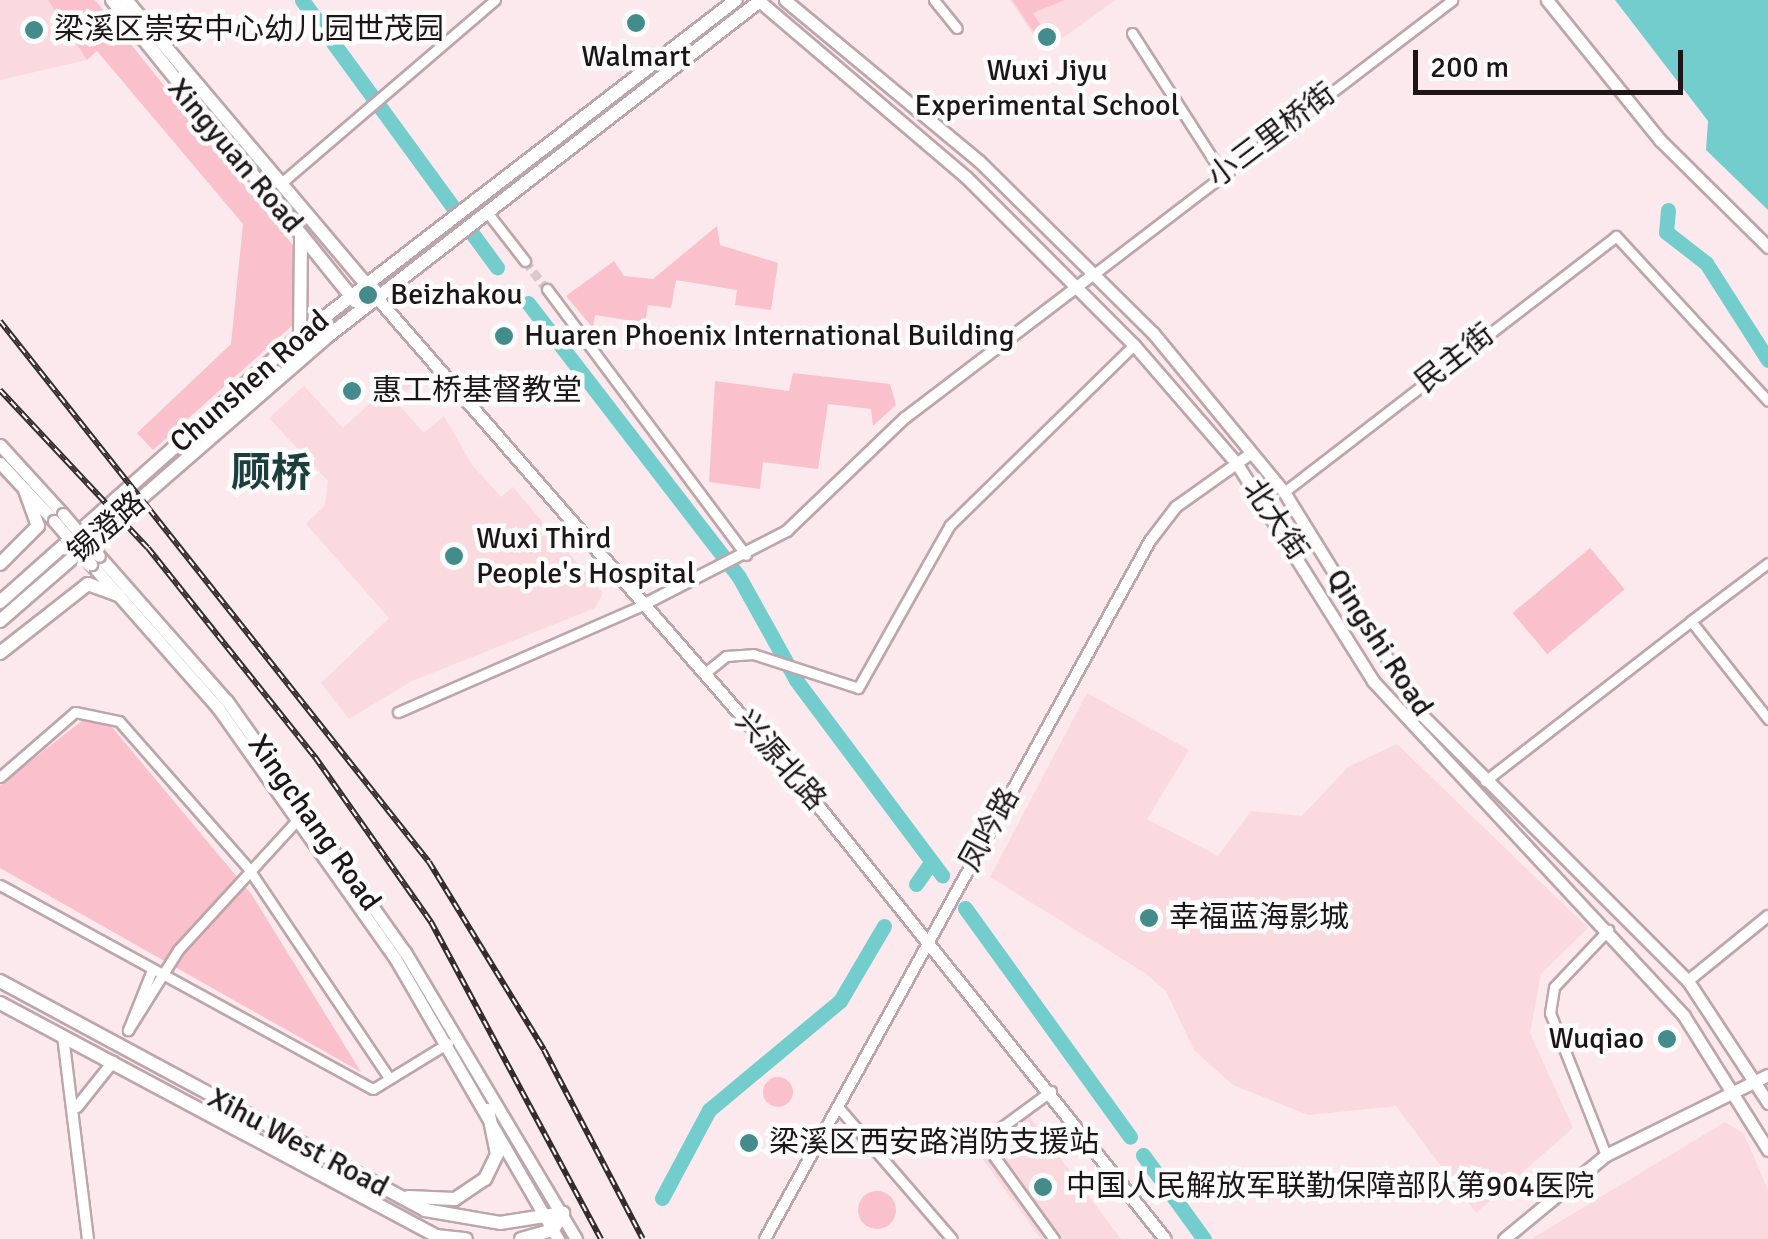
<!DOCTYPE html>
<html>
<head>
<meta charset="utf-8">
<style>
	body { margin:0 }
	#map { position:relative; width:1768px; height:1239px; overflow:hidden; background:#fce9ed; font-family:Signika,"Noto Sans SC",sans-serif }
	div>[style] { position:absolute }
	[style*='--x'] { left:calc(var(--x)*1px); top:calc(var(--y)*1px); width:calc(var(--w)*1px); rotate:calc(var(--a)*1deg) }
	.built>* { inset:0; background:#fad9df }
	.green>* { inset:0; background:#fac0cc; transform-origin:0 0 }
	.round { border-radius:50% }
	.water>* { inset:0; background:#72cdcc }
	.river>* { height:15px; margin:-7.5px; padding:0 7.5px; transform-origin:7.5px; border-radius:7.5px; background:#72cdcc }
	.minor-tunnel>* { height:9px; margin-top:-4.5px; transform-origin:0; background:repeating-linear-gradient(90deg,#dbc9cd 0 9px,transparent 0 13.5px) }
	.roads { filter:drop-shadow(2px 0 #bda6ab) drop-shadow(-2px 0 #bda6ab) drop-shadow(0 2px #bda6ab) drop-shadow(0 -2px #bda6ab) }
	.minor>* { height:9px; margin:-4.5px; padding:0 4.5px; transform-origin:4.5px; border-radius:4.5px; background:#fff }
	.tertiary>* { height:10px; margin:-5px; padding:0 5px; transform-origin:5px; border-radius:5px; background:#fff }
	.secondary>* { height:11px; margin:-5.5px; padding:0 5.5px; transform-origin:5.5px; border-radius:5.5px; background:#fff }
	.primary>* { height:12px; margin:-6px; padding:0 6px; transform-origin:6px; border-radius:6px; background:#fff }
	.rail>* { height:6px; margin-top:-3px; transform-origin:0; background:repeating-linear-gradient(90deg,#fcfcfc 0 8px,#352c2e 0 16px); box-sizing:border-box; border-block:2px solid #352c2e }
	.bridges { filter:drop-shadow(2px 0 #bda6ab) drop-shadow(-2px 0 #bda6ab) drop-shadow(0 2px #bda6ab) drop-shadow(0 -2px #bda6ab) }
	.secondary-bridge>* { height:11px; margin:-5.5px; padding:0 5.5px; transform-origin:5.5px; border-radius:5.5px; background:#fff }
	.dots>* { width:28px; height:28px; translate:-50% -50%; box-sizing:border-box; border:5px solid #fcfcfc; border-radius:50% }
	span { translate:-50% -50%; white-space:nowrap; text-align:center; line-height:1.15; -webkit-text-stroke:9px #fcfcfc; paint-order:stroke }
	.poi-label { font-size:30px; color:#1d1517 }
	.left { translate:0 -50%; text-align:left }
	.right { translate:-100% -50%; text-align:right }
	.street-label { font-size:30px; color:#1d1517 }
	.district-label { font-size:40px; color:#1c3f3e; font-weight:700 }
	.scale { position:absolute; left:1413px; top:50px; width:270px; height:45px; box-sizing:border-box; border:5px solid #1d1517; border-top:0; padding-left:12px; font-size:30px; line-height:35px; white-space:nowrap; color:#1d1517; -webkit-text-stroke:8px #fcfcfc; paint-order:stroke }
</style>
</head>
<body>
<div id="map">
	<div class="built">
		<div style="clip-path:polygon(0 0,48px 0,87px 60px,0 80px)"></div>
		<div style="clip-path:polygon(1010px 0,1116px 0,1044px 51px)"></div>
		<div style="clip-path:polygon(405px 371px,415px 383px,396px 402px,424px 433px,444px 416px,473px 466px,501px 497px,513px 487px,603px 593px,595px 608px,412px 681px,349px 719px,321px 683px,389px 618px,306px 524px,325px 505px,328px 481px,269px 418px,304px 386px,343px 428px)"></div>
		<div style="clip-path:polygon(1087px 693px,1189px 750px,1147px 819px,1218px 856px,1251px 811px,1302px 816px,1348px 767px,1397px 744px,1588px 928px,1541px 974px,1530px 1033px,1573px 1128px,1476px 1213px,1396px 1106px,1308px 1115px,1233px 1085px,1194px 1050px,1166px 991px,1145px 973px,990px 877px)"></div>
		<div style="clip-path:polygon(1029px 1116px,1121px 1239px,1041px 1239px,979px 1154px)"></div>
		<div style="clip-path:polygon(1725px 1122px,1744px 1134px,1768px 1190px,1768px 1239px,1531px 1239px)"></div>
	</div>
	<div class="green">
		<div style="clip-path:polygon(48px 0,95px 0,296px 249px,294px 324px,153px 450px,137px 433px,231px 344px,243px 224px,97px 51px,87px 60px)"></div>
		<div style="clip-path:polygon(1012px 0,1065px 0,1033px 13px,1052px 43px,1044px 47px)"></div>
		<div style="clip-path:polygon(717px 226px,720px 245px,778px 263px,771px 310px,735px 305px,737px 290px,676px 280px,671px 308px,648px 305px,645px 323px,595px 315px,593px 328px,566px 296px,614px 261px,624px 276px,653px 279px)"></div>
		<div style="clip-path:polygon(793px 373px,890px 384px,896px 405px,873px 426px,871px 409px,828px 404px,818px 469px,763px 462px,760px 489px,709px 482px,715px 381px,789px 391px)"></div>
		<div style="left:1590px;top:548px;width:54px;height:101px;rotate:50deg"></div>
		<div style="clip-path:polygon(83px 720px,111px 726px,252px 895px,361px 1072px,0 868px,0 785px)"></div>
		<div class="round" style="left:763px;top:1077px;width:30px;height:30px"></div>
		<div class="round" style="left:858px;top:1191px;width:38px;height:38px"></div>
	</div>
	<div class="water">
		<div style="clip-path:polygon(1615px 0,1768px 0,1768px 210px,1706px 150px,1708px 121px)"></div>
	</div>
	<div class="river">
		<div style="--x:302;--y:0;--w:331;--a:53.9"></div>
		<div style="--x:1668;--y:210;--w:22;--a:95"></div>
		<div style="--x:1666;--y:232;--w:51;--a:37.8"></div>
		<div style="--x:1706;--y:263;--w:115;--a:57.4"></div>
		<div style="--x:528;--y:303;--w:346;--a:52.4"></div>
		<div style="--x:739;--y:577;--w:118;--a:61"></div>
		<div style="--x:796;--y:680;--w:244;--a:53.2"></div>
		<div style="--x:916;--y:884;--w:21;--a:-55"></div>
		<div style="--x:965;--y:908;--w:282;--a:54.2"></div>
		<div style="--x:1143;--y:1155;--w:104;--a:54"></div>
		<div style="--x:662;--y:1198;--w:100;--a:-61.9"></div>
		<div style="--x:709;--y:1110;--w:170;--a:-39.8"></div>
		<div style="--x:840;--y:1001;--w:87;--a:-59.6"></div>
	</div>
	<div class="minor-tunnel">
		<div style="--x:525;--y:261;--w:36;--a:52"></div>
	</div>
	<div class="roads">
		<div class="minor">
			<div style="--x:934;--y:0;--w:36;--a:51"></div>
			<div style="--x:1132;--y:33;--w:166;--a:57.3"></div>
			<div style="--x:280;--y:184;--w:283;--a:-40.6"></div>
			<div style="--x:487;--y:212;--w:62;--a:52.2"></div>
			<div style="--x:1094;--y:274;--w:451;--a:-37.4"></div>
			<div style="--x:547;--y:289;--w:332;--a:53.2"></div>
			<div style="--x:1284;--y:492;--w:419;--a:-37.6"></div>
			<div style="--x:1616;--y:236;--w:224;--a:47.3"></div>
			<div style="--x:1691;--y:621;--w:96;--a:-37"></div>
			<div style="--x:705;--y:673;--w:27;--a:-39"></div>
			<div style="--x:726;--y:656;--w:27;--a:-4"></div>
			<div style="--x:753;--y:654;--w:110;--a:17.9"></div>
			<div style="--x:858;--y:688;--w:187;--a:-60.6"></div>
			<div style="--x:950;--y:525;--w:257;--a:-44.4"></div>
			<div style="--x:398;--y:712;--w:270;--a:-23.6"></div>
			<div style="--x:0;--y:777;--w:99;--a:-40.9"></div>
			<div style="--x:75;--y:712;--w:45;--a:11.6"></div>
			<div style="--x:119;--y:721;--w:196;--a:48.7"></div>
			<div style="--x:248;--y:868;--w:254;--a:56.1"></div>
			<div style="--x:1485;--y:781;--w:261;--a:-37.8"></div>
			<div style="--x:1691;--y:621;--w:125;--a:51.8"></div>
			<div style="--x:0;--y:885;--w:425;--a:28.7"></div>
			<div style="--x:373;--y:1089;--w:88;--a:-31.5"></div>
			<div style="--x:152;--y:970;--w:65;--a:111.8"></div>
			<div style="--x:128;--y:1030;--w:94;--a:-58"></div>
			<div style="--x:178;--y:950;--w:176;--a:-47.5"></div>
			<div style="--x:1051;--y:1091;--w:84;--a:143.7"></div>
			<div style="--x:983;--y:1141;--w:121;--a:54.1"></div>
			<div style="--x:838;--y:1107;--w:174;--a:49.2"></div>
			<div style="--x:1606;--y:1155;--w:153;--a:-111.5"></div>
			<div style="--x:1550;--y:1013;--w:26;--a:-81"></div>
			<div style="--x:1554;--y:987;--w:79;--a:-46.5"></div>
		</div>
		<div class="tertiary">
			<div style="--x:645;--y:604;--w:160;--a:-27.2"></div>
			<div style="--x:787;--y:531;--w:163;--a:-43.8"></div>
			<div style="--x:905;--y:418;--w:238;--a:-37.3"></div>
			<div style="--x:1688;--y:981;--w:103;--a:-39.1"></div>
			<div style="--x:63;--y:1036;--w:205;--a:83"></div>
			<div style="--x:77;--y:1107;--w:58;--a:-51.3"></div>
			<div style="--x:765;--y:1239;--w:797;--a:-61.12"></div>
			<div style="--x:1150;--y:541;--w:43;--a:-52.6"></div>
			<div style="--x:1176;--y:507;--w:93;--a:-35.4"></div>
		</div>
		<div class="secondary">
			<div style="--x:758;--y:0;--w:273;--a:40.4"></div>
			<div style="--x:966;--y:177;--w:238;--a:45"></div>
			<div style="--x:1134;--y:345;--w:157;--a:49.1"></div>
			<div style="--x:1237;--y:464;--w:256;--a:57.9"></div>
			<div style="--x:1373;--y:681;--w:457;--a:47.1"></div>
			<div style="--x:1684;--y:1016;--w:158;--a:57.9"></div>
			<div style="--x:785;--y:0;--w:252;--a:39.7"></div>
			<div style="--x:979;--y:161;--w:245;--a:44.7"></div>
			<div style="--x:1153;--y:333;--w:206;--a:50.5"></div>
			<div style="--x:1284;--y:492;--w:262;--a:58.2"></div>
			<div style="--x:1422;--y:715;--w:376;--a:45"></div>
			<div style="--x:1688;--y:981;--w:146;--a:56.7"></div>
			<div style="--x:1547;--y:0;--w:180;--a:51.1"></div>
			<div style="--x:1660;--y:140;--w:152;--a:44.7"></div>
			<div style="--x:377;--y:298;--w:642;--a:48.91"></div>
			<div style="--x:799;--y:782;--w:585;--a:51.31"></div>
			<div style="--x:0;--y:445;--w:93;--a:47.6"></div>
			<div style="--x:0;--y:463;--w:79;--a:47"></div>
			<div style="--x:99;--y:556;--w:193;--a:48.6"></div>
			<div style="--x:227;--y:701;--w:308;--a:54.7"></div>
			<div style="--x:405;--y:952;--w:334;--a:59.2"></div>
			<div style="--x:91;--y:564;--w:192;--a:48.6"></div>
			<div style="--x:218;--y:708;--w:306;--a:54.7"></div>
			<div style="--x:395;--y:958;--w:325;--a:59.9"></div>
			<div style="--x:1504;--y:1239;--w:132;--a:-39.5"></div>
			<div style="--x:1606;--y:1155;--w:181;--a:-26.3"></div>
		</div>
		<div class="primary">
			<div style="--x:112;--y:0;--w:387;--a:51.1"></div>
			<div style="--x:126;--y:0;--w:377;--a:49.8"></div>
			<div style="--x:300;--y:336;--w:98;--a:-89.4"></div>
			<div style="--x:0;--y:564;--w:54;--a:-45"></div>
			<div style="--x:38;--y:526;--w:38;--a:-110"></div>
			<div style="--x:0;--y:602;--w:401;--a:-41.6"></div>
			<div style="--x:300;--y:336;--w:550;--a:-37.62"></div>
			<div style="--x:0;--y:621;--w:435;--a:-41"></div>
			<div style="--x:328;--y:336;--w:548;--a:-37.81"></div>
			<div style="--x:0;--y:653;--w:112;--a:-38.1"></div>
			<div style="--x:88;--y:584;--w:33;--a:20"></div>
			<div style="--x:0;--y:981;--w:483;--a:28.3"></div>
			<div style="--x:425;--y:1210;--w:76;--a:9.8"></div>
			<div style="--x:500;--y:1223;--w:64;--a:-9"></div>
			<div style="--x:0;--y:1003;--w:494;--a:28.1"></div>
			<div style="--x:436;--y:1236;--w:30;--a:6"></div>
			<div style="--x:408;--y:1197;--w:47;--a:2.4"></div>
			<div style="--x:455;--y:1199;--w:36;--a:-34"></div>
			<div style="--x:485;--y:1179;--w:28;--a:-64"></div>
			<div style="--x:497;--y:1154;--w:45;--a:-101.6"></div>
			<div style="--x:521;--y:1239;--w:33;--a:-16"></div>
			<div style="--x:553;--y:1230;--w:20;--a:-60"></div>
		</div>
	</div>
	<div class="rail">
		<div style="--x:0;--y:321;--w:690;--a:51.59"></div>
		<div style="--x:429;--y:862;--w:220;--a:58.5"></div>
		<div style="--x:544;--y:1050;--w:213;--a:62.4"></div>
		<div style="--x:0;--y:390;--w:216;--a:46.9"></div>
		<div style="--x:148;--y:548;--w:268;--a:51.4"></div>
		<div style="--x:315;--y:757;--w:202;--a:54.9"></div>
		<div style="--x:431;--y:922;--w:360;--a:61.8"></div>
	</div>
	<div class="bridges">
		<div class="secondary-bridge">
			<div style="--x:63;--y:514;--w:55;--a:49.4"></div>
			<div style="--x:54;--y:521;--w:57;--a:49.3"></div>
		</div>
	</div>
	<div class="dots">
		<div style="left:636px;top:23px;background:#448c8b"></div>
		<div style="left:34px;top:30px;background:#448c8b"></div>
		<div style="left:1047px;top:37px;background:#448c8b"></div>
		<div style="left:368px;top:295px;background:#448c8b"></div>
		<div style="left:504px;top:336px;background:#448c8b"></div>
		<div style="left:352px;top:391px;background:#448c8b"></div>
		<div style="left:454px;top:556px;background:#448c8b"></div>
		<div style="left:1149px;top:918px;background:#448c8b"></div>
		<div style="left:1667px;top:1039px;background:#448c8b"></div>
		<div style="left:749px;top:1143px;background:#448c8b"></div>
		<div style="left:1043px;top:1187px;background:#448c8b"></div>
	</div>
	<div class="poi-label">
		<span class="left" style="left:54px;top:30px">梁溪区崇安中心幼儿园世茂园</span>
		<span style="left:636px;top:57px">Walmart</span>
		<span style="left:1047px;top:88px">Wuxi Jiyu<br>Experimental School</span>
		<span class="left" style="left:390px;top:295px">Beizhakou</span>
		<span class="left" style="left:524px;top:336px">Huaren Phoenix International Building</span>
		<span class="left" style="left:372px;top:391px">惠工桥基督教堂</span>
		<span class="left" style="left:476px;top:556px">Wuxi Third<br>People's Hospital</span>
		<span class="left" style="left:1169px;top:918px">幸福蓝海影城</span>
		<span class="right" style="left:1644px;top:1039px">Wuqiao</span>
		<span class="left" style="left:769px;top:1143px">梁溪区西安路消防支援站</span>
		<span class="left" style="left:1066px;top:1187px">中国人民解放军联勤保障部队第904医院</span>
	</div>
	<div class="street-label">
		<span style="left:1272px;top:136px;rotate:-37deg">小三里桥街</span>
		<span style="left:235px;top:156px;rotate:50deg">Xingyuan Road</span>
		<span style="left:1455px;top:359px;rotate:-38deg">民主街</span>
		<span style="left:250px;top:382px;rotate:-41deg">Chunshen Road</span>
		<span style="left:1275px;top:520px;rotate:56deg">北大街</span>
		<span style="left:107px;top:528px;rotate:-41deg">锡澄路</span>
		<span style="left:1379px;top:643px;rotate:57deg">Qingshi Road</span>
		<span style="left:780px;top:761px;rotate:49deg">兴源北路</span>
		<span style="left:314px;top:823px;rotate:55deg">Xingchang Road</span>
		<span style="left:990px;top:830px;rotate:-61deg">凤吟路</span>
		<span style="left:298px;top:1143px;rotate:28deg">Xihu West Road</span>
	</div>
	<div class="district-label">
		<span style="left:271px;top:473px">顾桥</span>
	</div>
	<div class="scale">200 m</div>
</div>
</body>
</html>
